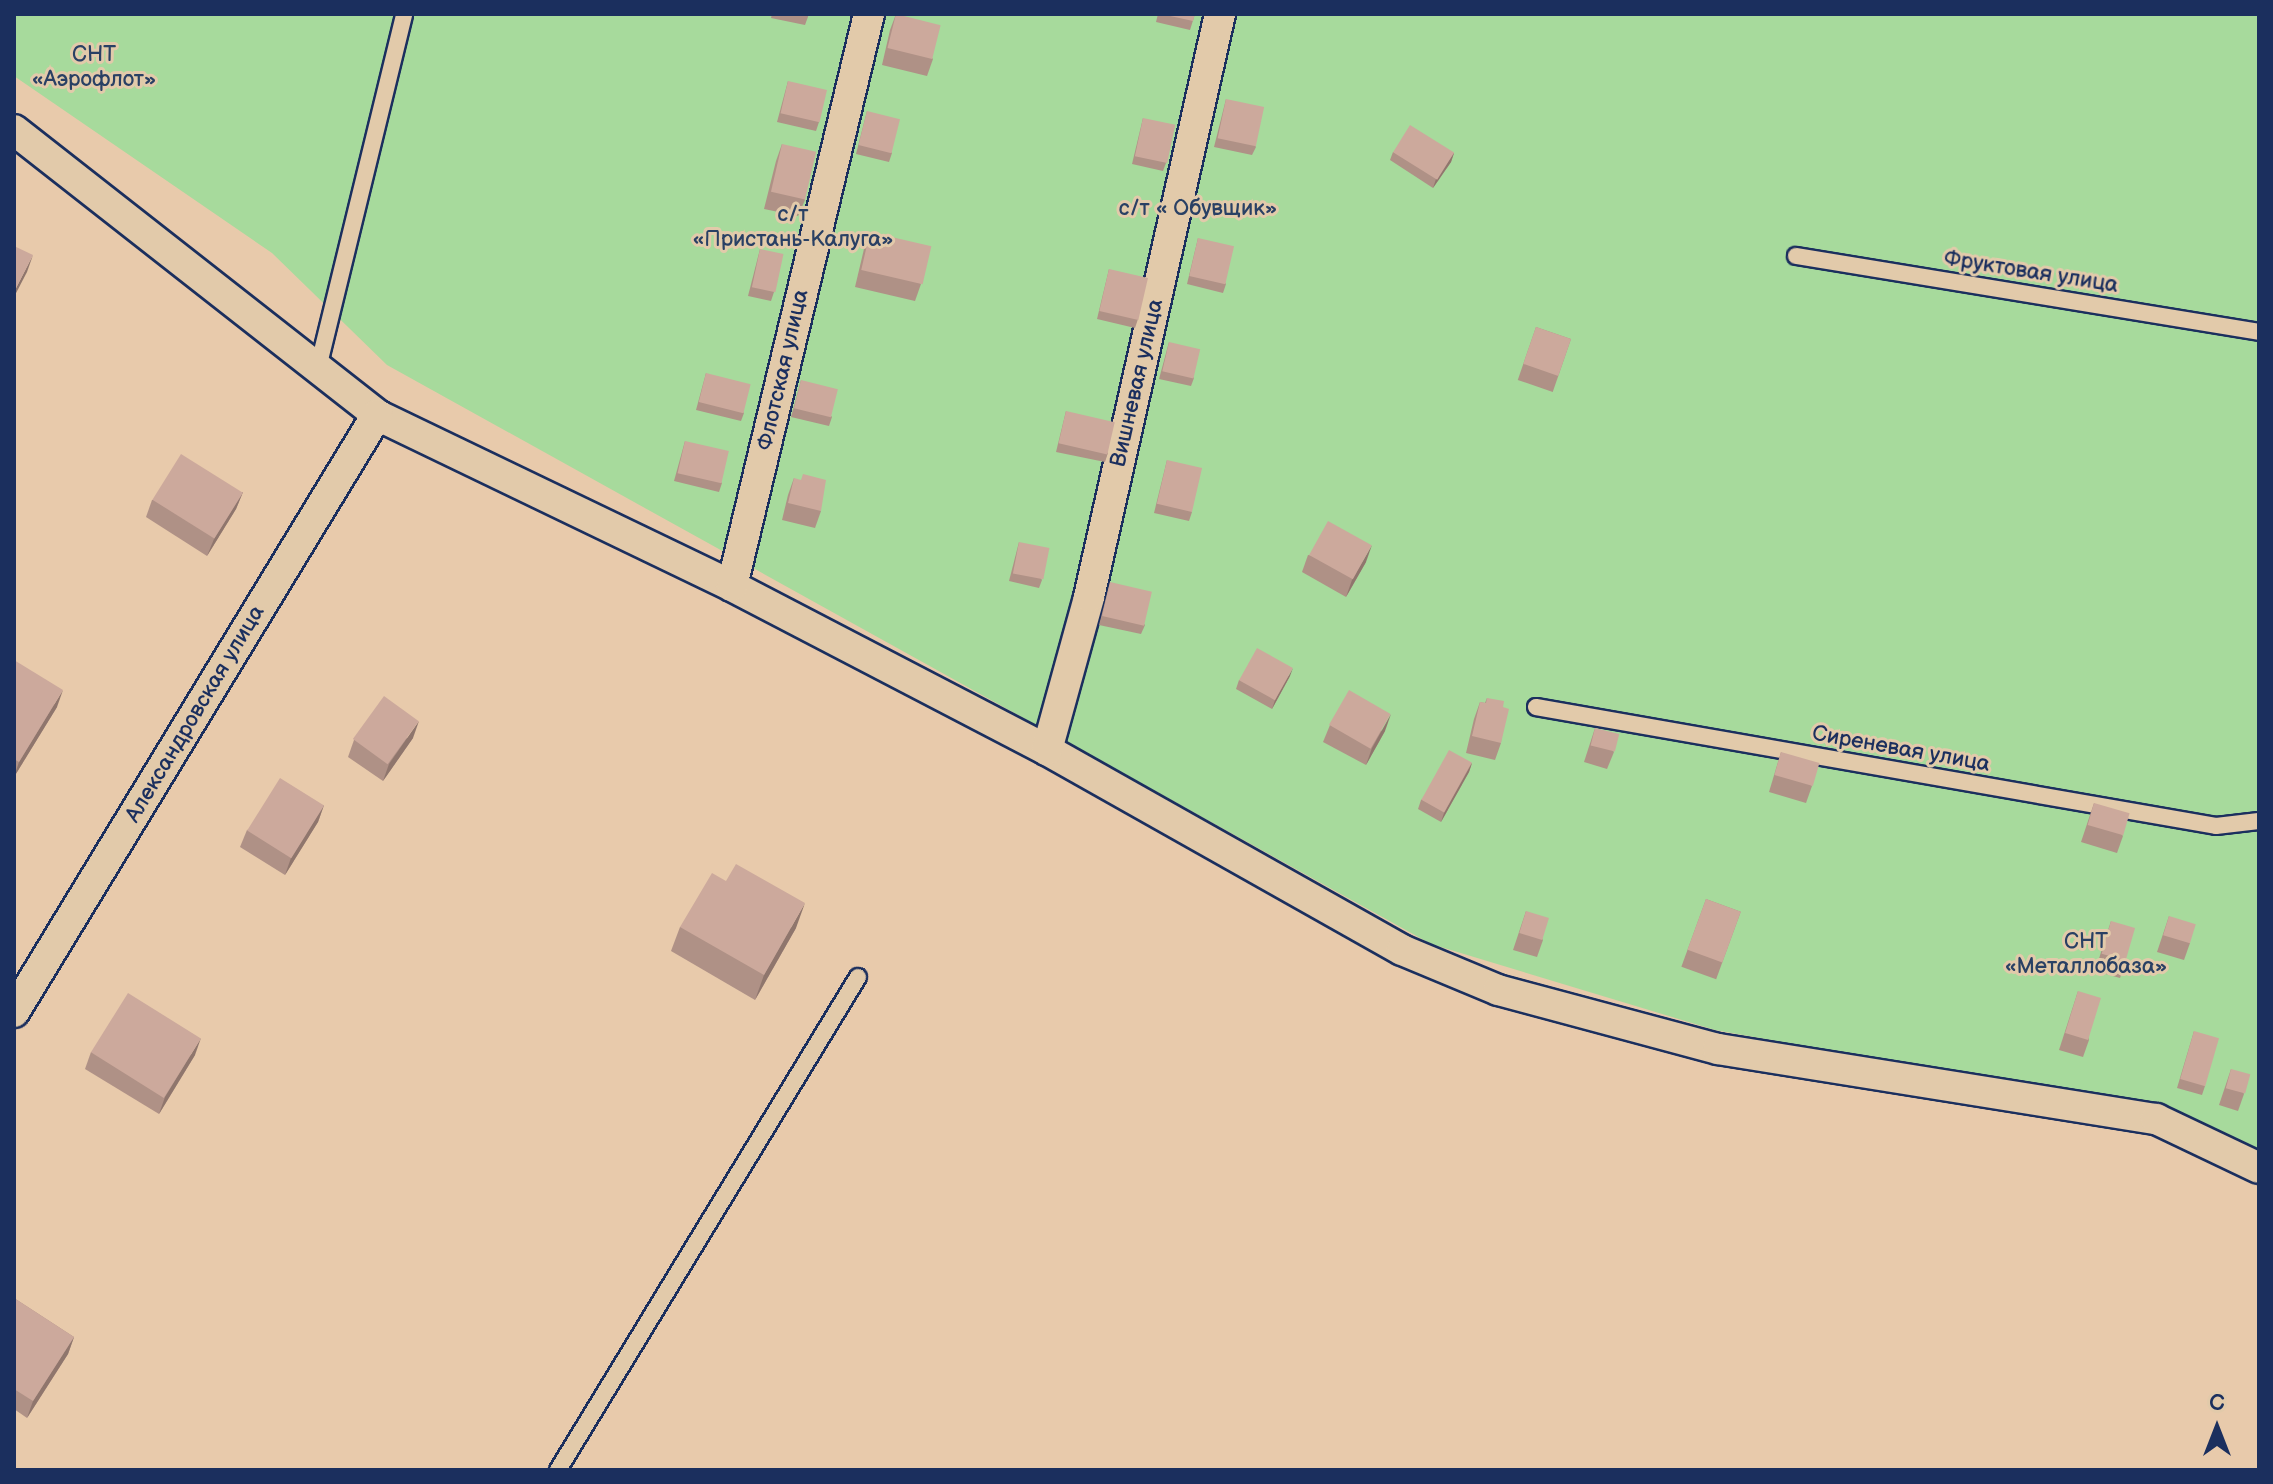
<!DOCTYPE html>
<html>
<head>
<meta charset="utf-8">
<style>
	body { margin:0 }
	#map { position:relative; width:2273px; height:1484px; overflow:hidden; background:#e8caab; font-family:"Balsamiq Sans",sans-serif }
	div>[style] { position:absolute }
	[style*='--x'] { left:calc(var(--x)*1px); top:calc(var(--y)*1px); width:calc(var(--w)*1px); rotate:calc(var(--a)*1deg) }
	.green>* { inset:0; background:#a7da9c }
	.roads { filter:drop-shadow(2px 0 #1b2f5e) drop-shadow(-2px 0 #1b2f5e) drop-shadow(0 2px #1b2f5e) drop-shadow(0 -2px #1b2f5e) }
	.lane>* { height:16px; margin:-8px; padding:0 8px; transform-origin:8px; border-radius:8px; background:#e2caaa }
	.street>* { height:30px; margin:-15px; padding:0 15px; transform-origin:15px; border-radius:15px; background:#e2caaa }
	.wall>* { inset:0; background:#af9186; transform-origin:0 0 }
	.shaded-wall>* { inset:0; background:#8f766d }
	.building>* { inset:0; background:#cca99c; transform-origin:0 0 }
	span { translate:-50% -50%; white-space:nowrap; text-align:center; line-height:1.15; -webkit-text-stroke:6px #e2caaa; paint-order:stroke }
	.park-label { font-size:22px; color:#294064 }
	.street-label { font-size:22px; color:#1b2f5e }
	.frame { position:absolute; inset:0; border:16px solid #1b2f5e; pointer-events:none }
	.north { position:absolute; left:2177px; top:1388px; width:80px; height:80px; -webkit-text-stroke:6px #e2caaa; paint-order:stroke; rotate:0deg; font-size:22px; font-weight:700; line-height:32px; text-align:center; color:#1b2f5e }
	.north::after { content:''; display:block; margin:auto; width:28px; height:36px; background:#1b2f5e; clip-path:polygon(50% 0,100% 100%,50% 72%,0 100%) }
</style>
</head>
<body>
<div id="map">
	<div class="green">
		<div style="clip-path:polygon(14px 14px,2259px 14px,2259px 1154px,2166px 1112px,1715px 1030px,1431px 944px,387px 365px,272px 253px,14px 76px)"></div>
	</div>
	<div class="roads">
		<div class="lane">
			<div style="--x:1796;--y:256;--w:469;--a:9.3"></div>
			<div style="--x:318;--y:368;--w:364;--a:-76.3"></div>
			<div style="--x:1536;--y:707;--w:690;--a:9.93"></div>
			<div style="--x:2216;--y:826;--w:43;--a:-6.6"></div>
			<div style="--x:558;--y:1470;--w:577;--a:-58.68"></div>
		</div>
		<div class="street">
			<div style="--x:14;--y:130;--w:462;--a:38.1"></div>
			<div style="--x:377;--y:415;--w:394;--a:25.7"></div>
			<div style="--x:732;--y:586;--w:355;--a:27.5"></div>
			<div style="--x:1047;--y:750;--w:407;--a:29.4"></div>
			<div style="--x:1402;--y:950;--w:104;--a:22.6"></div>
			<div style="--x:1498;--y:990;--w:228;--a:15"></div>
			<div style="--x:1718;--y:1049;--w:444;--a:9.1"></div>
			<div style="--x:2156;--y:1119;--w:114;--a:25.4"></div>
			<div style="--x:732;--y:586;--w:588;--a:-76.53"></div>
			<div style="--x:1047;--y:750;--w:159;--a:-74.6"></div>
			<div style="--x:1089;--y:597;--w:598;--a:-77.34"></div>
			<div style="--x:14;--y:1012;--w:699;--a:-58.7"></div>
		</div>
	</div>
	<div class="wall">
		<div style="clip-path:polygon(772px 14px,809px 14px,805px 25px,771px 18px)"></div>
		<div style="clip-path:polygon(896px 14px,933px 59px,927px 76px,882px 65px,890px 30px)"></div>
		<div style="clip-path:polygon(1158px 14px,1195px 14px,1190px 30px,1156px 22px)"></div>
		<div style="clip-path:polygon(788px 81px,819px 122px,816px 131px,777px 122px)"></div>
		<div style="clip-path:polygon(1226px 99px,1256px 147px,1252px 155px,1214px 147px)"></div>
		<div style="clip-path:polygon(867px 111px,892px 153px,889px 162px,856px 154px)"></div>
		<div style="clip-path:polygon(1143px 118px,1166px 163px,1163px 171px,1132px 164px)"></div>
		<div style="clip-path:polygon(782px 144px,805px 200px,798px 216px,764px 209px,776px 161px)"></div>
		<div style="clip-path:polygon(1393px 152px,1454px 153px,1451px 162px,1433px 188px,1390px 160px)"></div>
		<div style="clip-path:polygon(870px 232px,921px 284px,915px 301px,855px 287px,864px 249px)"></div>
		<div style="clip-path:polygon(1198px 238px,1226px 284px,1223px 293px,1187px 284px)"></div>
		<div style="clip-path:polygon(760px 249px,774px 292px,771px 301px,748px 296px)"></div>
		<div style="clip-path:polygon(1109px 269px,1138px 319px,1135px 328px,1097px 319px)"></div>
		<div style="left:1536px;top:327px;width:37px;height:56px;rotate:19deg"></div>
		<div style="clip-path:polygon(1169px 342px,1194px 378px,1191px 386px,1159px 379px)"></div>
		<div style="clip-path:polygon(706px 373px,744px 413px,741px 421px,696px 410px)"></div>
		<div style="clip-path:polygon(801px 380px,832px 417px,829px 426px,791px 417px)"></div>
		<div style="clip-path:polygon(1066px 411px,1108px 453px,1105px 462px,1056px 452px)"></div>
		<div style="clip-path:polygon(685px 441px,722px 483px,719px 492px,674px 481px)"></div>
		<div style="clip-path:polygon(1167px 460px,1192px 512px,1189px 521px,1154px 513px)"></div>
		<div style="clip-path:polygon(794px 478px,821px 511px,815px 528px,782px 520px,788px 495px)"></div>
		<div style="clip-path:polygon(243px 492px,236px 509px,207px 556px,146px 517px,152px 500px)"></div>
		<div style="clip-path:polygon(1019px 542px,1042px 580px,1039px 588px,1009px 581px)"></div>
		<div style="clip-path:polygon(1308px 555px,1366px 562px,1346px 597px,1302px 572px)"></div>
		<div style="clip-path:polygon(1110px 582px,1145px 625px,1141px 634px,1099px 625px)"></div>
		<div style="clip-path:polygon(14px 660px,57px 707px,14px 777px)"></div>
		<div style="clip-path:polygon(1290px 676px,1272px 709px,1236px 689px,1239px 680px)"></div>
		<div style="clip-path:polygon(1487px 698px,1503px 707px,1501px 743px,1495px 760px,1466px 753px,1474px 719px,1480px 702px,1485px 703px)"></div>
		<div style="clip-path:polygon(1330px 725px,1385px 731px,1366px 765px,1323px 742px)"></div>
		<div style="clip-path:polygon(1595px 728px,1614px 752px,1607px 769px,1584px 762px)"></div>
		<div style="clip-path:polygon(413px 738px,383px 781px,348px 757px,354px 740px)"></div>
		<div style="clip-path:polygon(1781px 752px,1812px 786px,1806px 803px,1769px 792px)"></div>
		<div style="clip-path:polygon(1472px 763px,1469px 772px,1441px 822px,1418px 809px,1421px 800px)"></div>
		<div style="clip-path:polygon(2094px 803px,2123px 836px,2117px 853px,2081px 842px)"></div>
		<div style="clip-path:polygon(324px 805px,318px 822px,285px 875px,240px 847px,247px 830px)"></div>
		<div style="left:1706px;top:899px;width:37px;height:72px;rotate:20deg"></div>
		<div style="clip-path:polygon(1526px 911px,1543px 940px,1537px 957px,1513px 950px)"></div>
		<div style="clip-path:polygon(2169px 916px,2190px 943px,2184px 960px,2157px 952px)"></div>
		<div style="clip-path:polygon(2111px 921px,2126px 961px,2120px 978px,2095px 971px)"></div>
		<div style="clip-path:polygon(680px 927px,796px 928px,755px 1000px,671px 951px)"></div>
		<div style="clip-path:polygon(2078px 991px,2089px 1040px,2083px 1057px,2059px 1050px)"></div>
		<div style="clip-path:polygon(2194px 1031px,2205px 1086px,2202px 1095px,2177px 1088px)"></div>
		<div style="clip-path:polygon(91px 1052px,195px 1055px,159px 1114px,85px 1069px)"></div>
		<div style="clip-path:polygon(2231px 1069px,2244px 1094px,2238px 1111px,2219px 1105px)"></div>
		<div style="clip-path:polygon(14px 1298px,74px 1337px,68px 1354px,27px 1418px,14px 1409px)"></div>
	</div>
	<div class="shaded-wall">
		<div style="clip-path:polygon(1454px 153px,1451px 162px,1433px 188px,1436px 179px)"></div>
		<div style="clip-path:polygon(33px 255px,27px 272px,14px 297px,14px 292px)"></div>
		<div style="clip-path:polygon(243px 492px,236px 509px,207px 556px,214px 539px)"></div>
		<div style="clip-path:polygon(1372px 545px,1366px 562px,1346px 597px,1352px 580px)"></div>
		<div style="clip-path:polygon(1293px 668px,1290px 676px,1272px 709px,1275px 700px)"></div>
		<div style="clip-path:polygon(63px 690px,57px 707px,14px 777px,19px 762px)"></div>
		<div style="clip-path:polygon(1391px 714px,1385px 731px,1366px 765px,1372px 748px)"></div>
		<div style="clip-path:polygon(419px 721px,413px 738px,383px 781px,389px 764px)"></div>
		<div style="clip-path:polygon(1472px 763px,1469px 772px,1441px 822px,1444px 813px)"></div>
		<div style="clip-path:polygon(324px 805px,318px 822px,285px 875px,291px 858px)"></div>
		<div style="clip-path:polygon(805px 903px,796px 928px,755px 1000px,764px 975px)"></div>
		<div style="clip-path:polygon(201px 1038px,195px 1055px,159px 1114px,165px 1097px)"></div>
		<div style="clip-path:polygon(74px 1337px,68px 1354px,27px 1418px,33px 1401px)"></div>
	</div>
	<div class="building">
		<div style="left:896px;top:14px;width:46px;height:35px;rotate:14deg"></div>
		<div style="clip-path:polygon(1161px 14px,1195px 14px,1193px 21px)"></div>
		<div style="left:788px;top:81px;width:40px;height:33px;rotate:13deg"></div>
		<div style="left:1226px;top:99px;width:39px;height:40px;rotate:12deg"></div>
		<div style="left:867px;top:111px;width:34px;height:35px;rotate:14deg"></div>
		<div style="left:1143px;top:118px;width:33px;height:39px;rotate:12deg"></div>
		<div style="left:1410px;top:125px;width:52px;height:32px;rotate:32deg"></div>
		<div style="left:782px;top:144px;width:35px;height:49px;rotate:13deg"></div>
		<div style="left:870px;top:232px;width:63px;height:39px;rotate:13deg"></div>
		<div style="left:1198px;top:238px;width:37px;height:39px;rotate:13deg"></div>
		<div style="clip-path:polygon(14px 246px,33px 255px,14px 292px)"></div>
		<div style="left:760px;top:249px;width:24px;height:39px;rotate:12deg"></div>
		<div style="left:1109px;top:269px;width:40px;height:43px;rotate:13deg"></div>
		<div style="left:1536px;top:327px;width:37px;height:39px;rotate:19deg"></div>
		<div style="left:1169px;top:342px;width:32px;height:30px;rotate:13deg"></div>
		<div style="left:706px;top:373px;width:46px;height:30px;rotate:14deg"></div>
		<div style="left:801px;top:380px;width:38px;height:29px;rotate:14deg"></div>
		<div style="left:1066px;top:411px;width:50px;height:33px;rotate:13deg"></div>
		<div style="left:685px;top:441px;width:45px;height:33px;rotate:13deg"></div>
		<div style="left:181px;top:454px;width:73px;height:54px;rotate:32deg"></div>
		<div style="left:1167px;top:460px;width:36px;height:45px;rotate:13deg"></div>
		<div style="clip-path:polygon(803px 474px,826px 480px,821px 511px,788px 503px,794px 478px,801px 480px)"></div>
		<div style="left:1328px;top:521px;width:50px;height:39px;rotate:29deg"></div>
		<div style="left:1019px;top:542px;width:31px;height:32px;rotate:11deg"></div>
		<div style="left:1110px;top:582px;width:43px;height:35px;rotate:13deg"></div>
		<div style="left:1257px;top:648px;width:41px;height:37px;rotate:29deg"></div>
		<div style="clip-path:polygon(14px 660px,63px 690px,19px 762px,14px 759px)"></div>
		<div style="left:1349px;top:690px;width:48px;height:40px;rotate:30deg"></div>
		<div style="left:384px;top:696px;width:43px;height:53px;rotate:36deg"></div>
		<div style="clip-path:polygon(1487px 698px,1504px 701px,1503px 707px,1509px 709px,1501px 743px,1472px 736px,1480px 702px,1486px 703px)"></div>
		<div style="left:1595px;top:728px;width:25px;height:18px;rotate:14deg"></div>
		<div style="left:1449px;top:750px;width:26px;height:57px;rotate:29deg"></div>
		<div style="left:1781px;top:752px;width:40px;height:24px;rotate:16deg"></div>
		<div style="left:280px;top:778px;width:52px;height:62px;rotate:32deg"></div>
		<div style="left:2094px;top:803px;width:37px;height:23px;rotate:16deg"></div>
		<div style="clip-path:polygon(736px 864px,805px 903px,764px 975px,680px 927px,712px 873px,726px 881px)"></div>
		<div style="left:1706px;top:899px;width:37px;height:54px;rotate:20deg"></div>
		<div style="left:1526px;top:911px;width:24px;height:23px;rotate:17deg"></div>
		<div style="left:2169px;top:916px;width:28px;height:20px;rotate:17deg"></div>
		<div style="left:2111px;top:921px;width:25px;height:34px;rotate:16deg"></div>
		<div style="left:2078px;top:991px;width:24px;height:44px;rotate:17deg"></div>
		<div style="left:128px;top:993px;width:86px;height:70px;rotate:32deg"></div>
		<div style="left:2194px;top:1031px;width:26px;height:50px;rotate:16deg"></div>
		<div style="left:2231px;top:1069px;width:20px;height:20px;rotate:15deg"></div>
		<div style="clip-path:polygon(14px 1298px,74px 1337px,33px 1401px,14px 1389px)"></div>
	</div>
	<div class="park-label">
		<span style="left:94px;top:67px">СНТ<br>«Аэрофлот»</span>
		<span style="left:1198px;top:209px">с/т « Обувщик»</span>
		<span style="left:793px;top:227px">с/т<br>«Пристань-Калуга»</span>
		<span style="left:2086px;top:954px">СНТ<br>«Металлобаза»</span>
	</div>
	<div class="street-label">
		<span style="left:2031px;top:272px;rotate:9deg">Фруктовая улица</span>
		<span style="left:783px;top:370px;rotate:-77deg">Флотская улица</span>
		<span style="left:1137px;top:383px;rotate:-77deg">Вишневая улица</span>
		<span style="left:195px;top:714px;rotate:-59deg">Александровская улица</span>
		<span style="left:1901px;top:749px;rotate:10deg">Сиреневая улица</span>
	</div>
	<div class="frame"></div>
	<div class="north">С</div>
</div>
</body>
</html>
